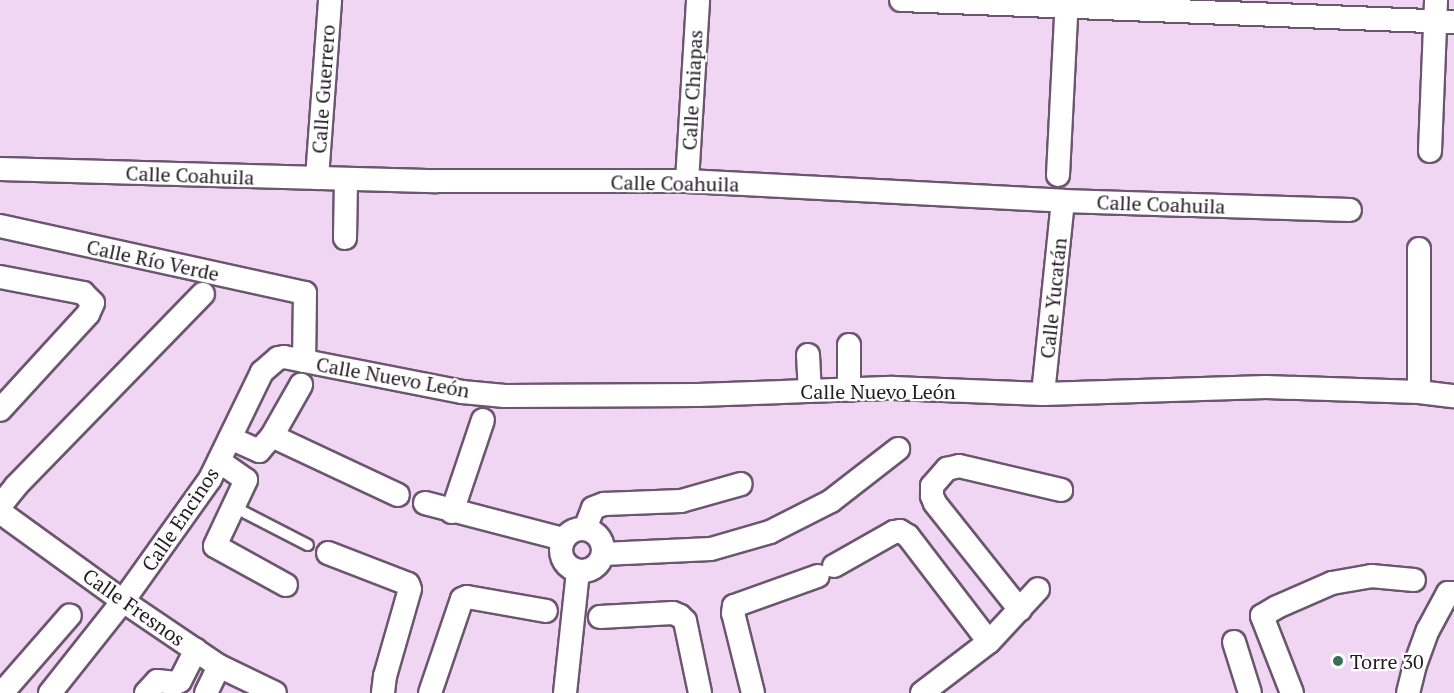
<!DOCTYPE html>
<html>
<head>
<meta charset="utf-8">
<style>
	body { margin:0 }
	#map { position:relative; width:1454px; height:693px; overflow:hidden; background:#f0d6f3; font-family:"PT Serif",serif }
	div>[style] { position:absolute }
	[style*='--x'] { left:calc(var(--x)*1px); top:calc(var(--y)*1px); width:calc(var(--w)*1px); rotate:calc(var(--a)*1deg) }
	.roads { filter:drop-shadow(2px 0 #6c566f) drop-shadow(-2px 0 #6c566f) drop-shadow(0 2px #6c566f) drop-shadow(0 -2px #6c566f) }
	.lane>* { height:10px; margin:-5px; padding:0 5px; transform-origin:5px; border-radius:5px; background:#fff }
	.street>* { height:22px; margin:-11px; padding:0 11px; transform-origin:11px; border-radius:11px; background:#fff }
	.street>.ring { margin:-11px; padding:0; box-sizing:content-box; background:none; border:22px solid #fff; border-radius:50% }
	.dots>* { width:16px; height:16px; translate:-50% -50%; box-sizing:border-box; border:3px solid #fff; border-radius:50% }
	span { translate:-50% -50%; white-space:nowrap; text-align:center; line-height:1.15; -webkit-text-stroke:4.5px #fff; paint-order:stroke }
	.street-label { font-size:20px; color:#241b25 }
	.poi-label { font-size:20px; color:#241b25 }
	.left { translate:0 -50%; text-align:left }
</style>
</head>
<body>
<div id="map">
	<div class="roads">
		<div class="lane">
			<div style="--x:234;--y:507;--w:83;--a:27.2"></div>
		</div>
		<div class="street">
			<div style="--x:901;--y:0;--w:553;--a:2.28"></div>
			<div style="--x:1430;--y:151;--w:151;--a:-87.7"></div>
			<div style="--x:0;--y:169;--w:436;--a:1.6"></div>
			<div style="--x:436;--y:181;--w:251;--a:0"></div>
			<div style="--x:687;--y:181;--w:377;--a:3"></div>
			<div style="--x:1063;--y:201;--w:287;--a:1.8"></div>
			<div style="--x:1058;--y:175;--w:175;--a:-87.1"></div>
			<div style="--x:317;--y:178;--w:178;--a:-85.8"></div>
			<div style="--x:687;--y:181;--w:181;--a:-86.5"></div>
			<div style="--x:0;--y:226;--w:312;--a:12.4"></div>
			<div style="--x:305;--y:293;--w:68;--a:90.8"></div>
			<div style="--x:345;--y:238;--w:59;--a:-89"></div>
			<div style="--x:0;--y:277;--w:85;--a:10.9"></div>
			<div style="--x:83;--y:293;--w:14;--a:45"></div>
			<div style="--x:93;--y:303;--w:12;--a:114"></div>
			<div style="--x:88;--y:314;--w:130;--a:132.5"></div>
			<div style="--x:849;--y:345;--w:45;--a:90"></div>
			<div style="--x:808;--y:355;--w:36;--a:87"></div>
			<div style="--x:1419;--y:392;--w:143;--a:-90"></div>
			<div style="--x:1043;--y:394;--w:194;--a:-84.1"></div>
			<div style="--x:272;--y:436;--w:139;--a:25.1"></div>
			<div style="--x:230;--y:438;--w:32;--a:24"></div>
			<div style="--x:259;--y:451;--w:20;--a:-49"></div>
			<div style="--x:272;--y:436;--w:59;--a:-60.4"></div>
			<div style="--x:219;--y:461;--w:33;--a:35"></div>
			<div style="--x:246;--y:480;--w:73;--a:115.2"></div>
			<div style="--x:215;--y:546;--w:81;--a:28.8"></div>
			<div style="--x:425;--y:503;--w:143;--a:14.6"></div>
			<div style="--x:0;--y:506;--w:26;--a:-51"></div>
			<div style="--x:16;--y:486;--w:268;--a:-45.8"></div>
			<div style="--x:0;--y:512;--w:152;--a:35.9"></div>
			<div style="--x:123;--y:601;--w:116;--a:34.1"></div>
			<div style="--x:219;--y:666;--w:62;--a:25.7"></div>
			<div style="--x:452;--y:512;--w:97;--a:-71.4"></div>
			<div class="ring" style="left:561px;top:529px;width:20px;height:20px"></div>
			<div style="--x:585;--y:529;--w:22;--a:-69"></div>
			<div style="--x:593;--y:508;--w:12;--a:-20"></div>
			<div style="--x:604;--y:504;--w:77;--a:-2.2"></div>
			<div style="--x:681;--y:501;--w:62;--a:-15.8"></div>
			<div style="--x:328;--y:553;--w:86;--a:21.2"></div>
			<div style="--x:408;--y:584;--w:5;--a:68"></div>
			<div style="--x:410;--y:589;--w:91;--a:106"></div>
			<div style="--x:385;--y:676;--w:17;--a:97"></div>
			<div style="--x:603;--y:554;--w:108;--a:-2.7"></div>
			<div style="--x:711;--y:549;--w:61;--a:-16.1"></div>
			<div style="--x:770;--y:532;--w:68;--a:-26.9"></div>
			<div style="--x:831;--y:501;--w:85;--a:-37.8"></div>
			<div style="--x:834;--y:566;--w:69;--a:-29.5"></div>
			<div style="--x:894;--y:532;--w:6;--a:-9"></div>
			<div style="--x:900;--y:531;--w:9;--a:32"></div>
			<div style="--x:908;--y:536;--w:133;--a:52.6"></div>
			<div style="--x:1020;--y:610;--w:137;--a:-128.5"></div>
			<div style="--x:935;--y:503;--w:8;--a:-113"></div>
			<div style="--x:932;--y:496;--w:10;--a:-90"></div>
			<div style="--x:932;--y:486;--w:23;--a:-49"></div>
			<div style="--x:947;--y:469;--w:12;--a:-14"></div>
			<div style="--x:959;--y:466;--w:105;--a:13.2"></div>
			<div style="--x:600;--y:617;--w:73;--a:-3.1"></div>
			<div style="--x:673;--y:613;--w:8;--a:23"></div>
			<div style="--x:680;--y:616;--w:7;--a:45"></div>
			<div style="--x:685;--y:621;--w:74;--a:78.2"></div>
			<div style="--x:1234;--y:642;--w:53;--a:72.6"></div>
			<div style="--x:2;--y:693;--w:103;--a:-48.9"></div>
			<div style="--x:50;--y:693;--w:117;--a:-51.6"></div>
			<div style="--x:123;--y:601;--w:150;--a:-54.5"></div>
			<div style="--x:210;--y:479;--w:119;--a:-64.1"></div>
			<div style="--x:262;--y:372;--w:21;--a:-41"></div>
			<div style="--x:278;--y:358;--w:6;--a:-9"></div>
			<div style="--x:284;--y:357;--w:181;--a:11.1"></div>
			<div style="--x:462;--y:392;--w:43;--a:5.3"></div>
			<div style="--x:505;--y:396;--w:193;--a:-0.3"></div>
			<div style="--x:698;--y:395;--w:195;--a:-2.1"></div>
			<div style="--x:893;--y:388;--w:150;--a:2.3"></div>
			<div style="--x:1043;--y:394;--w:223;--a:-1.8"></div>
			<div style="--x:1266;--y:387;--w:153;--a:1.9"></div>
			<div style="--x:1419;--y:392;--w:35;--a:7"></div>
			<div style="--x:146;--y:693;--w:16;--a:-47"></div>
			<div style="--x:157;--y:681;--w:19;--a:6"></div>
			<div style="--x:176;--y:683;--w:4;--a:-27"></div>
			<div style="--x:180;--y:681;--w:35;--a:-63"></div>
			<div style="--x:206;--y:693;--w:30;--a:-64"></div>
			<div style="--x:430;--y:693;--w:99;--a:-71.2"></div>
			<div style="--x:462;--y:599;--w:5;--a:-22"></div>
			<div style="--x:467;--y:597;--w:80;--a:10"></div>
			<div style="--x:565;--y:693;--w:122;--a:-83.9"></div>
			<div style="--x:753;--y:693;--w:82;--a:-104"></div>
			<div style="--x:733;--y:613;--w:7;--a:-82"></div>
			<div style="--x:734;--y:606;--w:89;--a:-19.7"></div>
			<div style="--x:922;--y:693;--w:84;--a:-37.3"></div>
			<div style="--x:989;--y:642;--w:72;--a:-47.2"></div>
			<div style="--x:1292;--y:693;--w:83;--a:-111.3"></div>
			<div style="--x:1262;--y:616;--w:17;--a:-31"></div>
			<div style="--x:1277;--y:607;--w:60;--a:-23.6"></div>
			<div style="--x:1332;--y:583;--w:40;--a:-10"></div>
			<div style="--x:1371;--y:576;--w:43;--a:5.3"></div>
			<div style="--x:1408;--y:693;--w:29;--a:-76"></div>
			<div style="--x:1415;--y:665;--w:37;--a:-70"></div>
			<div style="--x:1428;--y:630;--w:42;--a:-61.6"></div>
			<div style="--x:1448;--y:593;--w:6;--a:0"></div>
		</div>
	</div>
	<div class="dots">
		<div style="left:1338px;top:661px;background:#376f57"></div>
	</div>
	<div class="street-label">
		<span style="left:323px;top:89px;rotate:-86deg">Calle Guerrero</span>
		<span style="left:692px;top:90px;rotate:-87deg">Calle Chiapas</span>
		<span style="left:190px;top:175px;rotate:2deg">Calle Coahuila</span>
		<span style="left:675px;top:183px;rotate:1deg">Calle Coahuila</span>
		<span style="left:1161px;top:204px;rotate:2deg">Calle Coahuila</span>
		<span style="left:153px;top:260px;rotate:12deg">Calle Río Verde</span>
		<span style="left:1053px;top:298px;rotate:-84deg">Calle Yucatán</span>
		<span style="left:393px;top:377px;rotate:10deg">Calle Nuevo León</span>
		<span style="left:878px;top:391px">Calle Nuevo León</span>
		<span style="left:180px;top:519px;rotate:-56deg">Calle Encinos</span>
		<span style="left:134px;top:607px;rotate:35deg">Calle Fresnos</span>
	</div>
	<div class="poi-label">
		<span class="left" style="left:1350px;top:661px">Torre 30</span>
	</div>
</div>
</body>
</html>
